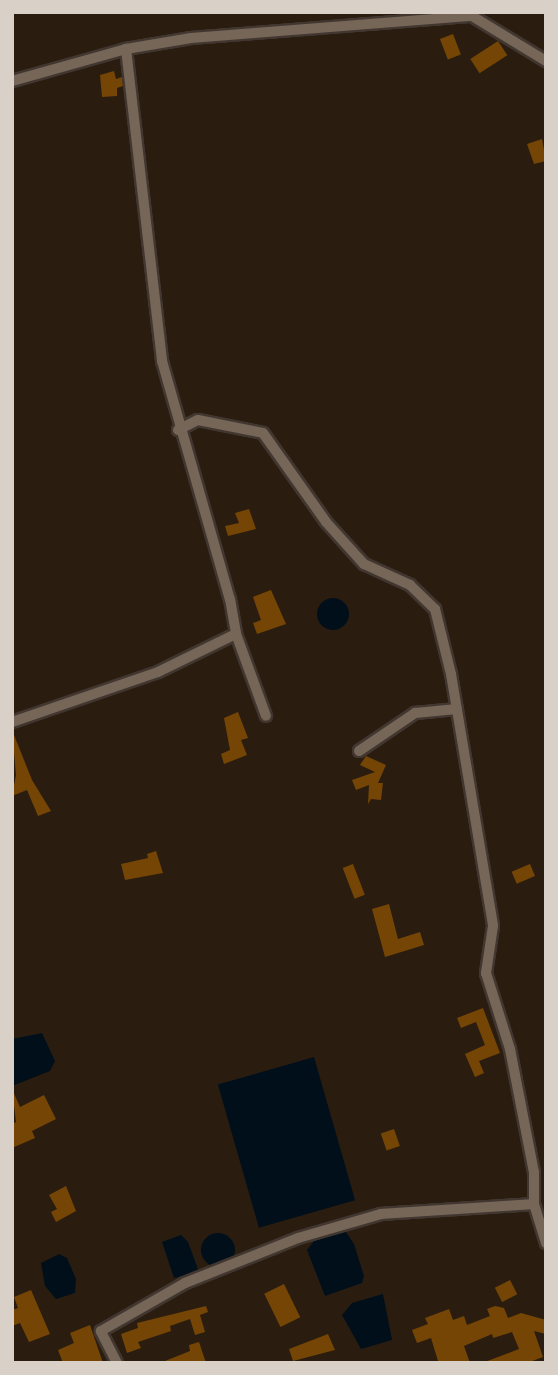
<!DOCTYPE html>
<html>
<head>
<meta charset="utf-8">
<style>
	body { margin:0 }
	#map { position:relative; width:558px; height:1375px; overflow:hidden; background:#2a1d10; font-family:"Fira Sans Condensed",sans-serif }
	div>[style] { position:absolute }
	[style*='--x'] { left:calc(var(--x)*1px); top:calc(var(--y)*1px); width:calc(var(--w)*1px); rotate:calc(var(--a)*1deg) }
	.water>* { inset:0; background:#000f1a; transform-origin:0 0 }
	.round { border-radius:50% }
	.building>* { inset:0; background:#754505; transform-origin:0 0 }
	.roads { filter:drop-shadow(2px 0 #423730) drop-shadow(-2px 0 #423730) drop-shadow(0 2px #423730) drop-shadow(0 -2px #423730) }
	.street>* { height:10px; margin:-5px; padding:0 5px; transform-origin:5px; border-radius:5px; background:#766657 }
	span { translate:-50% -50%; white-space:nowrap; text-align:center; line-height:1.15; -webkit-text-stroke:7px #0e0904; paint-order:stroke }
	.frame { position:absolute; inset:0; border:14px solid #d9d0c8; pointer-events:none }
</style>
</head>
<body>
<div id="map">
	<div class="water">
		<div class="round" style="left:317px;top:598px;width:32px;height:32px"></div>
		<div style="clip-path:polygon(42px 1033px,55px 1061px,50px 1071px,12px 1086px,12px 1039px)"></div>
		<div style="left:314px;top:1057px;width:149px;height:100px;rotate:74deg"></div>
		<div style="clip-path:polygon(335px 1232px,346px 1232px,354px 1244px,364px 1276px,362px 1283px,325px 1296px,307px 1250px,314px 1241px)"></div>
		<div class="round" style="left:201px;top:1233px;width:34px;height:34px"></div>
		<div style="clip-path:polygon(181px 1235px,188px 1242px,199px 1272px,174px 1278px,162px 1242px)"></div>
		<div style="clip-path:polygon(59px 1254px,67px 1258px,76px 1279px,75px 1293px,56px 1299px,45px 1286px,41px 1263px)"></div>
		<div style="clip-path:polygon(383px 1294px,392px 1340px,361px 1349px,342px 1315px,352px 1303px)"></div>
	</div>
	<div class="building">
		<div style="left:453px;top:34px;width:22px;height:14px;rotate:69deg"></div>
		<div style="left:498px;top:41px;width:17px;height:33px;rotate:57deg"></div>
		<div style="clip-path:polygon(114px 71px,116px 79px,122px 77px,123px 86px,117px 88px,117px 96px,102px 97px,100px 75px)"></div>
		<div style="clip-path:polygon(542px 139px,546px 161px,534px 164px,527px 144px)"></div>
		<div style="clip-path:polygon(249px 509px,256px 529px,228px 536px,225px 526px,239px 523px,235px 513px)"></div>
		<div style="clip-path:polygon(271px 590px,286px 624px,257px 634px,253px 623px,261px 620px,253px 597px)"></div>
		<div style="clip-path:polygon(238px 712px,248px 738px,241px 740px,247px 755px,224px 764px,221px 754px,230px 750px,224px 718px)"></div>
		<div style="clip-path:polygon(12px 730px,32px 780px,51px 811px,38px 816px,27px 790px,12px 796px,16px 775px)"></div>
		<div style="clip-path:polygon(366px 756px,386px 765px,378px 783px,383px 783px,381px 800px,371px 799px,368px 804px,369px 785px,356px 790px,352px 780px,375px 772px,360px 765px)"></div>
		<div style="clip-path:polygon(156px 851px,163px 873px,125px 880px,121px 864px,148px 858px,147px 854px)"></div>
		<div style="left:353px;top:864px;width:33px;height:11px;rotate:69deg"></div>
		<div style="left:530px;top:864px;width:13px;height:20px;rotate:67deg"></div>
		<div style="clip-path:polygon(389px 904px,398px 939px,420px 932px,424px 945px,385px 957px,372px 909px)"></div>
		<div style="clip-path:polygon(483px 1008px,500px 1053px,479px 1061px,484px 1073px,475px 1077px,465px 1054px,485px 1045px,476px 1022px,461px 1028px,457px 1018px)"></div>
		<div style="clip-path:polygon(12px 1089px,20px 1107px,44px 1095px,56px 1119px,32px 1131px,35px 1138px,12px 1148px,12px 1124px,16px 1122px)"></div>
		<div style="left:394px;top:1129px;width:18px;height:14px;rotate:71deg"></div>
		<div style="clip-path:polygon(66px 1186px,76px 1211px,56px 1222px,51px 1212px,57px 1209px,49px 1195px)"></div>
		<div style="left:510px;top:1280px;width:16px;height:17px;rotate:63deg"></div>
		<div style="left:284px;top:1284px;width:37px;height:22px;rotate:64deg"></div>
		<div style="clip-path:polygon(31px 1290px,50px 1334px,29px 1342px,20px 1323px,12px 1326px,12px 1310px,18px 1308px,14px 1297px)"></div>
		<div style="clip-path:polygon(206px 1306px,208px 1312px,200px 1315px,205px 1332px,195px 1335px,190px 1319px,170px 1326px,171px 1331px,138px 1342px,141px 1348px,127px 1353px,121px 1334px,138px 1328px,137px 1323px)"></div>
		<div style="clip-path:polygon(495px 1306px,504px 1308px,508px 1318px,521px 1313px,546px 1320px,546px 1334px,534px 1331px,543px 1357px,527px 1363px,482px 1363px,519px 1349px,512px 1332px,493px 1338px,492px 1334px,464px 1346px,470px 1363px,438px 1361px,431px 1338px,417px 1343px,412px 1330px,428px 1324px,425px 1318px,449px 1309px,453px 1320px,464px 1316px,467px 1325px,490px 1316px,487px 1309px)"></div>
		<div style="clip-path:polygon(90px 1325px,103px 1363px,63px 1363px,58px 1350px,74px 1343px,70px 1333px)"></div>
		<div style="clip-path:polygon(328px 1334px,335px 1350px,293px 1361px,289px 1349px)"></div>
		<div style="clip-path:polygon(199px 1342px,206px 1363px,160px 1363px,190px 1351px,189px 1345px)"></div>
	</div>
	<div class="roads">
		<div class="street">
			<div style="--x:126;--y:49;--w:66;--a:-9.6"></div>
			<div style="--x:191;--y:38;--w:282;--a:-4.5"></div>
			<div style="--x:472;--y:16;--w:87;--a:31.3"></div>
			<div style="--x:12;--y:81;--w:118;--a:-15.7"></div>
			<div style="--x:126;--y:49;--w:314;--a:83.4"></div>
			<div style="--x:162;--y:361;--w:248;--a:74.1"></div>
			<div style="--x:230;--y:599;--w:36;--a:80"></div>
			<div style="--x:236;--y:634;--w:87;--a:69.9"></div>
			<div style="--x:178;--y:430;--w:22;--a:-27"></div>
			<div style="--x:198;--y:420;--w:66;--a:11.3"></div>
			<div style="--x:263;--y:433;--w:109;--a:54.7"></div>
			<div style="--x:326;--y:522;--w:57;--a:47.9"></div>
			<div style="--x:364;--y:564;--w:51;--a:24.5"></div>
			<div style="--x:410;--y:585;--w:35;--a:44"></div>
			<div style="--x:435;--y:609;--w:67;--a:76.2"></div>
			<div style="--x:451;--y:674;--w:255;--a:80.5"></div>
			<div style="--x:493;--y:926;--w:48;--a:98.5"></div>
			<div style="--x:486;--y:973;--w:80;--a:72.5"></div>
			<div style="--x:510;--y:1049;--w:125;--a:79"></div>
			<div style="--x:534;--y:1172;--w:32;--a:90"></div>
			<div style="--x:534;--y:1204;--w:41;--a:72.9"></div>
			<div style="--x:12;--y:722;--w:154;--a:-18.9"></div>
			<div style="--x:158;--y:672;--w:87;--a:-26"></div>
			<div style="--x:359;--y:751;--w:68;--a:-34.2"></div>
			<div style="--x:415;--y:713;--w:42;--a:-5.4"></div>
			<div style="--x:117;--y:1363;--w:36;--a:-117"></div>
			<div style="--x:101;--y:1331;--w:97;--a:-29.7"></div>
			<div style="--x:185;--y:1283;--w:122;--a:-21.7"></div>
			<div style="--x:298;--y:1238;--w:86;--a:-16.1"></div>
			<div style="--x:381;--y:1214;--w:153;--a:-3.7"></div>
		</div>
	</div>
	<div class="frame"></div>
</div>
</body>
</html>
